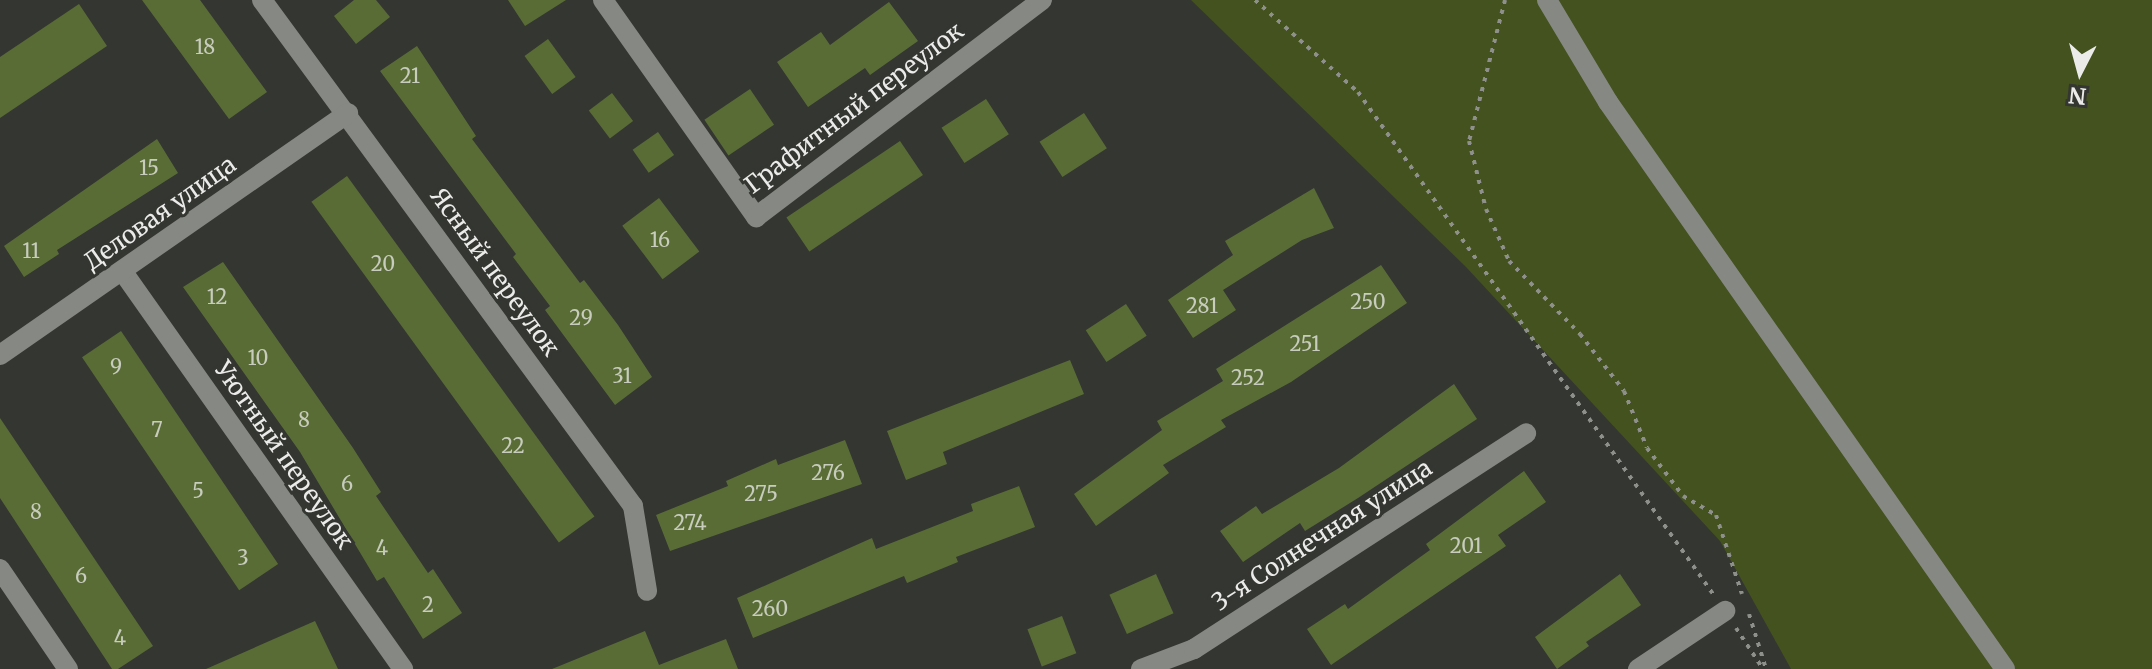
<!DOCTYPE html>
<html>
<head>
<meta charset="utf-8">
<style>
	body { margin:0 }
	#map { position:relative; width:2152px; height:669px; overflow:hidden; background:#343631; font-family:Merriweather,serif }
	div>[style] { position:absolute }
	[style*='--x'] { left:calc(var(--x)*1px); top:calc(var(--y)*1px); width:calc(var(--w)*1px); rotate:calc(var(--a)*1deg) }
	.green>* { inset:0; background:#43521f }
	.building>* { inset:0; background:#5a6c36; transform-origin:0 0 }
	.path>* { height:4px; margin-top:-2px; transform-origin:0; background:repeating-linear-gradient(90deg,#8e908c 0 4px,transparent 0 10px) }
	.minor>* { height:20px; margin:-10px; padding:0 10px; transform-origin:10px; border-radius:10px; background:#868883 }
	span { translate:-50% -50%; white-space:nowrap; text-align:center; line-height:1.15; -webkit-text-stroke:6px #343631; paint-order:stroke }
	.number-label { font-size:20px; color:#c7ccbd }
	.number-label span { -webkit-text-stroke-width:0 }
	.street-label { font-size:24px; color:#ebecea }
	.north { position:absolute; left:2040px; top:32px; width:80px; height:80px; -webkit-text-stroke:6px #343631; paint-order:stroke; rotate:186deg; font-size:22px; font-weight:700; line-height:32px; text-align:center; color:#ebecea }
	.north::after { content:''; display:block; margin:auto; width:28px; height:36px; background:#ebecea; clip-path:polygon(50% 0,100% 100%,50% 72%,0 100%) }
</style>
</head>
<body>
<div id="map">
	<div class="green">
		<div style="clip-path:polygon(1191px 0,2152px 0,2152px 669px,1791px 669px,1720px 541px,1466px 267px)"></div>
	</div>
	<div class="building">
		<div style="clip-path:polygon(142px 0,200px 0,267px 92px,229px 119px)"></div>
		<div style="clip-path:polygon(354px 0,376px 0,390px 17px,356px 44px,334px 16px)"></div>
		<div style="clip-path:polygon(508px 0,566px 0,525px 26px)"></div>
		<div style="clip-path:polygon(889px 2px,918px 41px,870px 75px,865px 68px,808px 107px,777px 62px,821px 32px,830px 45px)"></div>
		<div style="clip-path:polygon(79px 4px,107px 46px,0 118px,0 57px)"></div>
		<div style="left:548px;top:39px;width:47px;height:29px;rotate:54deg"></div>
		<div style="clip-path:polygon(417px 46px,476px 136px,472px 139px,580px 283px,584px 280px,618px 325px,652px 377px,615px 405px,545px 310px,550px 306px,513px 257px,516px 254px,380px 71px)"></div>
		<div style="left:750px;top:89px;width:43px;height:55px;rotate:56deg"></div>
		<div style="left:612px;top:93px;width:35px;height:29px;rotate:53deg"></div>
		<div style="left:986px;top:99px;width:42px;height:53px;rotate:57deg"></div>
		<div style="left:1084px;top:113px;width:42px;height:53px;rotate:57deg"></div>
		<div style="left:658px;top:132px;width:28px;height:31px;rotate:55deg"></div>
		<div style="clip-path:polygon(157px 139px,178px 173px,57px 250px,59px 254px,24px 277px,4px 246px)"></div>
		<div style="left:900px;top:141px;width:41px;height:137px;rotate:56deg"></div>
		<div style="left:347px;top:176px;width:421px;height:44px;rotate:54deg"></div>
		<div style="clip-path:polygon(1314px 188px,1334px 228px,1302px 240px,1223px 290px,1236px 310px,1193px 338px,1168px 300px,1233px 255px,1225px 241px)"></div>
		<div style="left:659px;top:198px;width:67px;height:46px;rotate:53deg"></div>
		<div style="clip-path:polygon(223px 262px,353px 448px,381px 492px,376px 496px,428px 573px,433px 569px,462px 613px,423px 639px,384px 577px,377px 581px,300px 452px,183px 287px)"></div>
		<div style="clip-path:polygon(1381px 265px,1407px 303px,1291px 382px,1221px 420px,1226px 427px,1163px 465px,1169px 473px,1096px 526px,1074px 494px,1162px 430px,1157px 421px,1223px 381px,1216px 369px)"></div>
		<div style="left:1126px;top:304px;width:38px;height:48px;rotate:57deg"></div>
		<div style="left:121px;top:331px;width:281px;height:47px;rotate:56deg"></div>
		<div style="clip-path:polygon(1070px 360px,1084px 394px,943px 452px,947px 464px,906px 480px,887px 431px)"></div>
		<div style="clip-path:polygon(1454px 384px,1477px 419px,1358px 498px,1305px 531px,1300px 523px,1243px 562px,1220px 531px,1256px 506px,1262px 514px,1339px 468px)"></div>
		<div style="clip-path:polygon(0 418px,153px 646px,118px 669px,112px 669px,0 498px)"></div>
		<div style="clip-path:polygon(845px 440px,862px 484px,670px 551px,656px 515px,728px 486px,726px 481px,776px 459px,778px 465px)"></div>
		<div style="clip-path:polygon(1524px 471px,1546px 502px,1498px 535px,1506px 546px,1331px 665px,1307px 629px,1345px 604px,1348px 609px,1430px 550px,1426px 544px)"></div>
		<div style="clip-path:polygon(1019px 486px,1035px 527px,956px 557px,958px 562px,907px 583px,904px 576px,753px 638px,737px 598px,872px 538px,876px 549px,973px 511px,971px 504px)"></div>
		<div style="left:1156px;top:574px;width:43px;height:51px;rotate:66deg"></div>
		<div style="clip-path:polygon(1620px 574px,1641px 605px,1586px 642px,1589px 646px,1557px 669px,1535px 637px)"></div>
		<div style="left:1062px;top:616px;width:40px;height:37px;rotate:69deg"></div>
		<div style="clip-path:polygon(315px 621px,338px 669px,206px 669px)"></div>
		<div style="clip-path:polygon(645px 631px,659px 665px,726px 639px,738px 669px,552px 669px)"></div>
	</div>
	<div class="path">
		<div style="--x:1255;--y:0;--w:138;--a:41.8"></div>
		<div style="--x:1358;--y:92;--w:615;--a:54.73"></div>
		<div style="--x:1505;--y:0;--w:146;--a:104.3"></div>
		<div style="--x:1469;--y:141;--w:70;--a:76"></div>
		<div style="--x:1486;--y:209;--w:57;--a:66.1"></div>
		<div style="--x:1509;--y:261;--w:102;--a:45.8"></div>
		<div style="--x:1580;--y:334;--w:72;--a:52.3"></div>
		<div style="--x:1624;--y:391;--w:61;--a:68"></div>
		<div style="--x:1647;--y:448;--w:60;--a:53.1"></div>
		<div style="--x:1683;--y:496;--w:38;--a:30"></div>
		<div style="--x:1716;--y:515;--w:83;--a:71.8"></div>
		<div style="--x:1749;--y:614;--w:58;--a:72.8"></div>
		<div style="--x:1736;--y:628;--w:49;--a:56.6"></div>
	</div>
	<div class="minor">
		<div style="--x:262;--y:0;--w:627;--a:53.75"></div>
		<div style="--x:633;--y:506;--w:86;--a:80.6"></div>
		<div style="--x:603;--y:0;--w:266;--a:54.8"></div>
		<div style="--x:756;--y:217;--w:359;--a:-37.2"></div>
		<div style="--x:1547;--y:0;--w:119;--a:59.1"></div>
		<div style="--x:1608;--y:102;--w:692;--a:55"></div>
		<div style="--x:123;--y:272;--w:486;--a:54.8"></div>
		<div style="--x:0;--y:355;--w:424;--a:-34.8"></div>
		<div style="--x:0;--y:569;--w:121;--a:55.8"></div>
		<div style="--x:1141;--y:669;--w:57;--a:-20.7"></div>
		<div style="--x:1194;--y:649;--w:396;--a:-33"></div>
		<div style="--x:1638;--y:669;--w:105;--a:-33.7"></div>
	</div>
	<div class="number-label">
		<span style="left:205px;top:46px">18</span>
		<span style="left:410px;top:75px">21</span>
		<span style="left:149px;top:167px">15</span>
		<span style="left:660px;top:239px">16</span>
		<span style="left:31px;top:250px">11</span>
		<span style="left:383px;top:263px">20</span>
		<span style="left:217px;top:296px">12</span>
		<span style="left:1368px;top:301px">250</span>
		<span style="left:1202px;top:305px">281</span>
		<span style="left:581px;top:317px">29</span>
		<span style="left:1305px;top:343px">251</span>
		<span style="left:258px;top:357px">10</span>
		<span style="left:116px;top:366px">9</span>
		<span style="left:622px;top:375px">31</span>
		<span style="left:1248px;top:377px">252</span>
		<span style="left:304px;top:419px">8</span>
		<span style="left:157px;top:429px">7</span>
		<span style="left:513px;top:445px">22</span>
		<span style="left:828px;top:472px">276</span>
		<span style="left:347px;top:483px">6</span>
		<span style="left:198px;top:490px">5</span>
		<span style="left:761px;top:493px">275</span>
		<span style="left:36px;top:511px">8</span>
		<span style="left:690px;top:522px">274</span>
		<span style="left:1466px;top:545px">201</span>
		<span style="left:382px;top:547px">4</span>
		<span style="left:243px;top:557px">3</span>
		<span style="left:81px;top:575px">6</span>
		<span style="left:428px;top:604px">2</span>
		<span style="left:770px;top:608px">260</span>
		<span style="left:120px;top:637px">4</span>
	</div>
	<div class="street-label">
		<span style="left:854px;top:108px;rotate:-37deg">Графитный переулок</span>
		<span style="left:160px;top:213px;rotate:-35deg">Деловая улица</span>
		<span style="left:495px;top:272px;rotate:54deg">Ясный переулок</span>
		<span style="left:284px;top:455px;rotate:55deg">Уютный переулок</span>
		<span style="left:1322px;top:535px;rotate:-33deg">3-я Солнечная улица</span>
	</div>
	<div class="north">N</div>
</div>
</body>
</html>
